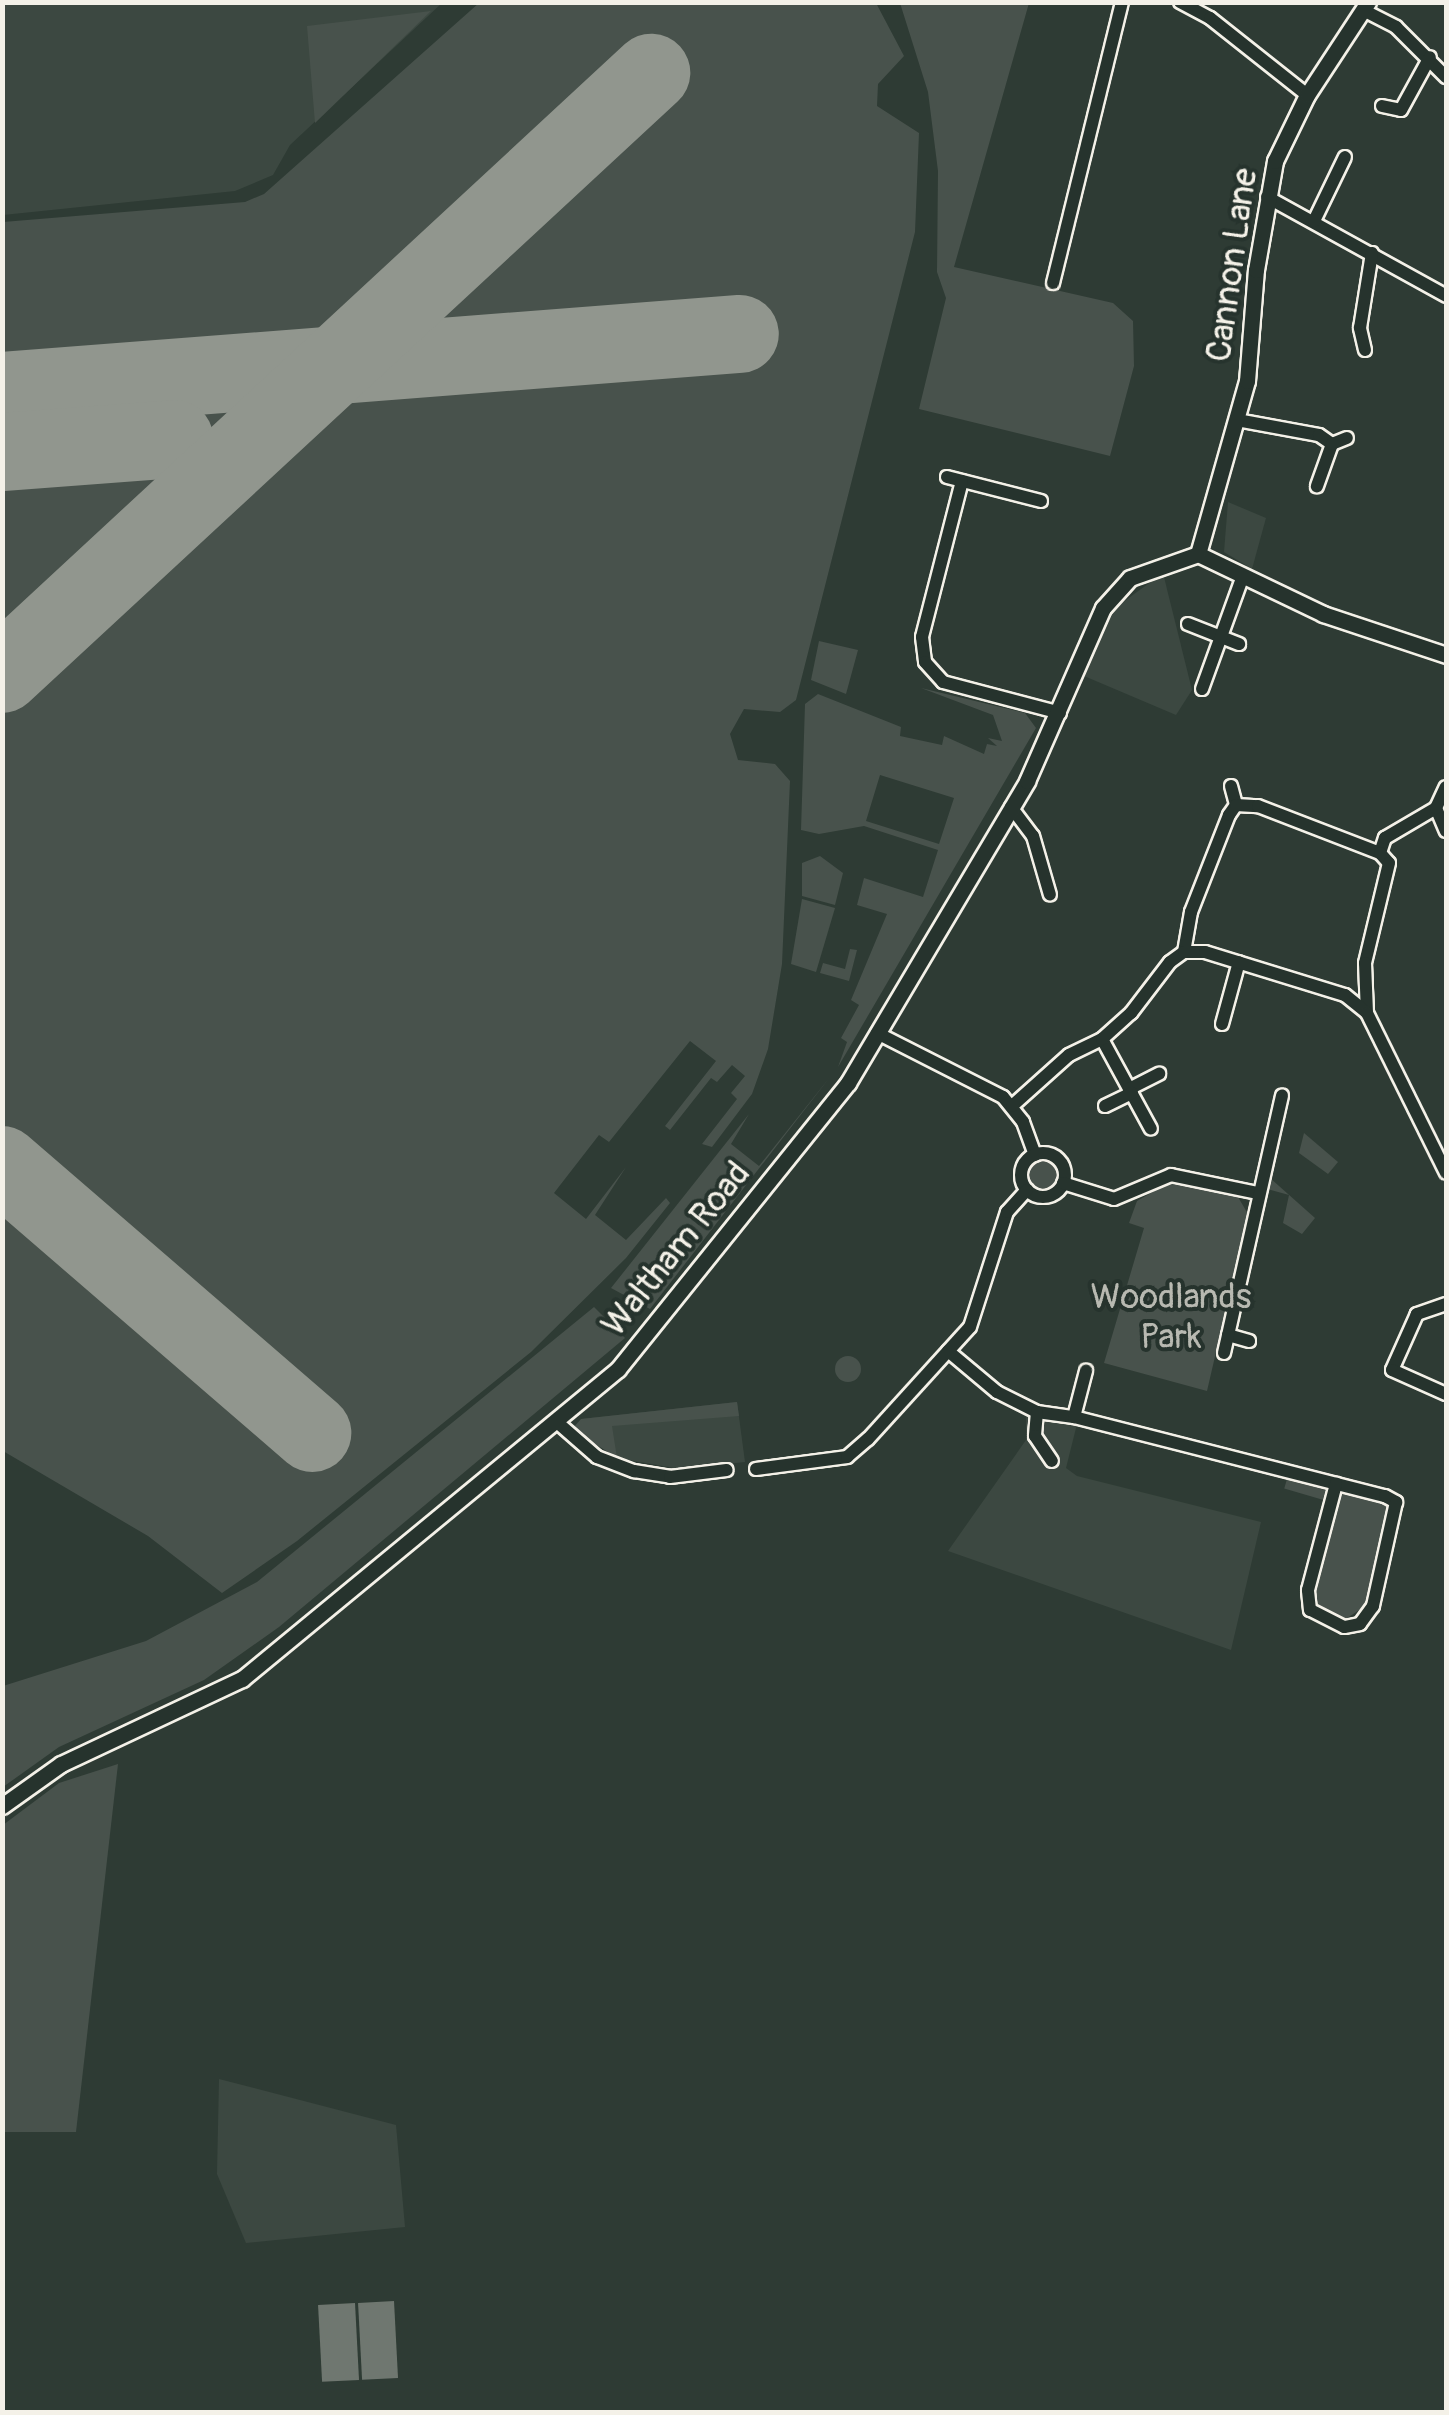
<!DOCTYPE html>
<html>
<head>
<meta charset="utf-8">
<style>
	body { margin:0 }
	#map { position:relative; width:1449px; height:2415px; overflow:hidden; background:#2e3b34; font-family:Pangolin,sans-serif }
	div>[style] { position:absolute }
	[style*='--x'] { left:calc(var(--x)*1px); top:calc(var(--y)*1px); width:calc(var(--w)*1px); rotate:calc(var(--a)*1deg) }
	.built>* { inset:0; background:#3c4841 }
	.green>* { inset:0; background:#48524c; transform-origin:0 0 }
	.round { border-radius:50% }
	.water>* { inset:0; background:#6f7770; transform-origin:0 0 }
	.runway>* { height:78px; margin:-39px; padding:0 39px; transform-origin:39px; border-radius:39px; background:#91968e }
	.roads { filter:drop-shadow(2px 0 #f4f1e8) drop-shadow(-2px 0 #f4f1e8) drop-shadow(0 2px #f4f1e8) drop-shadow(0 -2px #f4f1e8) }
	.minor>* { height:12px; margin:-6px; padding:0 6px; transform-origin:6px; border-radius:6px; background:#26332d }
	.minor>.ring { margin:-6px; padding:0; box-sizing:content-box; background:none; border:12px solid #26332d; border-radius:50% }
	.tertiary>* { height:15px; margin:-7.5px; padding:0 7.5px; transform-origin:7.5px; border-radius:7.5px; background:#26332d }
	span { translate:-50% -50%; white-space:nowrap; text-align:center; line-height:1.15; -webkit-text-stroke:8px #26332d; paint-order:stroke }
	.street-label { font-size:35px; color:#f4f1e8 }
	.park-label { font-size:35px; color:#b8b9b1 }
	.frame { position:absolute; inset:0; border:5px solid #f4f1e8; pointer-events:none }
</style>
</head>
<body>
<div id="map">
	<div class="built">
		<div style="clip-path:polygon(3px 3px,442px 3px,290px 145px,273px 175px,235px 191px,3px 215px)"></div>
		<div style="clip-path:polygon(1228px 502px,1266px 518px,1252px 569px,1224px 552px)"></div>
		<div style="clip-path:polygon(1163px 573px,1192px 690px,1176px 715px,1077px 673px,1115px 608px)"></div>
		<div style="clip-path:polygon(737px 1402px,745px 1462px,680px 1469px,617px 1458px,581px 1419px)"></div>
		<div style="clip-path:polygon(1026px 1417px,1077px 1424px,1066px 1468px,1077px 1476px,1261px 1522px,1231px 1650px,948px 1551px,1026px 1440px)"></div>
		<div style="clip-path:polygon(219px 2079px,396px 2125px,405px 2227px,246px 2243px,217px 2174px)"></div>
	</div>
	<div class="green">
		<div style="clip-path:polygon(479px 3px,876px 3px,904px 56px,878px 84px,877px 106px,919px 133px,915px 232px,796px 700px,780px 712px,744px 709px,730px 734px,738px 760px,775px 764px,790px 781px,782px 964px,768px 1049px,752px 1094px,712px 1147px,702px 1144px,737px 1099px,731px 1093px,745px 1076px,732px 1065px,717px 1082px,711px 1078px,670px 1130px,665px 1126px,716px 1061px,690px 1041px,609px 1142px,599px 1135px,554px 1193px,586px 1219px,626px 1167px,595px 1215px,626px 1240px,666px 1198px,670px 1203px,626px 1258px,531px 1352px,297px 1541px,222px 1593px,148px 1536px,3px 1451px,3px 222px,245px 202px,264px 194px)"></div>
		<div style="clip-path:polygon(900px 3px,1029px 3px,954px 267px,1113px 303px,1133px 321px,1134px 366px,1110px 456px,919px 409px,946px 298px,937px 272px,938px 171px,928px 92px)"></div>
		<div style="clip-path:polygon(431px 11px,315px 123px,307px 26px)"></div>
		<div style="clip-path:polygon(819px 641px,858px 650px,846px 694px,811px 680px)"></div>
		<div style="clip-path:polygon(evenodd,921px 688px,1025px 713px,1036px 728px,838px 1067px,847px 1042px,841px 1038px,859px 1005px,851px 1000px,887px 914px,857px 905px,864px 878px,923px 897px,938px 850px,864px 826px,819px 834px,801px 830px,805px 704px,818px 694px,901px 727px,900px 736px,942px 745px,944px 736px,984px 754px,987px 744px,997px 746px,988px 738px,1002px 741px,993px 715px,921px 688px,880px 775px,954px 798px,939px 844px,866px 821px,880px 775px)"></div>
		<div style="clip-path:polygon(820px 856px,843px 873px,835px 905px,802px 896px,802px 863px)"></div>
		<div style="clip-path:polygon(802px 899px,835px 908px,816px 972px,791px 964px)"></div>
		<div style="clip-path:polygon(850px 949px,857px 950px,849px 981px,820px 973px,823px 963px,845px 969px)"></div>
		<div style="clip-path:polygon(830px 1077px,650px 1309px,611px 1288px,749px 1114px,731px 1144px,759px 1166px)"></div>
		<div style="clip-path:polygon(1304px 1133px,1338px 1162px,1328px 1174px,1299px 1153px)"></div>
		<div class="round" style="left:1026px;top:1158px;width:34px;height:34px"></div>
		<div style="clip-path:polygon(1270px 1178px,1315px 1218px,1302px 1234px,1283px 1223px,1289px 1195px,1267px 1189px)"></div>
		<div style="clip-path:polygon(1170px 1182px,1238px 1197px,1248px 1214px,1207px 1391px,1104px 1363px,1144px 1228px,1129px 1223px,1137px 1201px)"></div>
		<div style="clip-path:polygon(594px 1307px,625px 1338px,279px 1627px,204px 1680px,59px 1747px,3px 1787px,3px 1686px,146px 1641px,257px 1582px)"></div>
		<div class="round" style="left:835px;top:1356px;width:26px;height:26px"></div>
		<div style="clip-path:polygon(737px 1402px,739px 1416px,612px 1426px,617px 1458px,572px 1429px,581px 1419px)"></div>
		<div style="left:1287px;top:1479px;width:40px;height:10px;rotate:16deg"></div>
		<div style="clip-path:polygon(1342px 1492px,1386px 1503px,1390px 1511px,1367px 1605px,1344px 1620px,1318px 1608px,1314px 1595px)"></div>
		<div style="clip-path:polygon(118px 1764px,76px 2132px,3px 2132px,3px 1825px,59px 1783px)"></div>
	</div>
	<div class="water">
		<div style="left:394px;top:2301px;width:77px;height:36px;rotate:87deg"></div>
		<div style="left:355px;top:2303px;width:77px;height:37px;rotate:87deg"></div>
	</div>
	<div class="runway">
		<div style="--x:2;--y:391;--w:740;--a:-4.42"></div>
		<div style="--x:2;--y:452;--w:173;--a:-4.3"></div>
		<div style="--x:2;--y:674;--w:885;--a:-42.8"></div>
		<div style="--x:2;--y:1165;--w:410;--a:40.8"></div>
	</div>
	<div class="roads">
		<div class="minor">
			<div style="--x:1180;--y:2;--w:34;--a:28"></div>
			<div style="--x:1210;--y:18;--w:124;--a:38.4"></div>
			<div style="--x:1365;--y:11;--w:35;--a:27"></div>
			<div style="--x:1396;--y:27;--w:71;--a:45"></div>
			<div style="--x:1382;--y:106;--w:19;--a:12"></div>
			<div style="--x:1401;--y:110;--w:60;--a:-61.3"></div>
			<div style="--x:1267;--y:197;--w:205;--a:28.9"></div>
			<div style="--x:1314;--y:221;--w:71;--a:-64.2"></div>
			<div style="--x:1053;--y:283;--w:289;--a:-76.2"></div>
			<div style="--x:1365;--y:350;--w:23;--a:-103"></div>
			<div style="--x:1360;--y:328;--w:76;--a:-80.9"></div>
			<div style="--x:1237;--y:420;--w:83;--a:10.4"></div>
			<div style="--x:1319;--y:435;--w:16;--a:35"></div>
			<div style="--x:1332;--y:444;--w:45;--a:109.7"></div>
			<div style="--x:1332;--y:444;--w:16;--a:-22"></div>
			<div style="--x:947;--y:477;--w:97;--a:14.3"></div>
			<div style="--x:962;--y:481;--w:161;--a:104.4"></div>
			<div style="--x:922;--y:637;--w:25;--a:83"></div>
			<div style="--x:925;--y:662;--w:27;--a:48"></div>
			<div style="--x:943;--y:682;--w:121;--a:14.8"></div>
			<div style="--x:1188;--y:624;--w:55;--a:21.4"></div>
			<div style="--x:1202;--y:689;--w:120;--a:-70.1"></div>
			<div style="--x:1231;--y:786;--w:20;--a:75"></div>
			<div style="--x:1011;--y:807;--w:36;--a:53"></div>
			<div style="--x:1033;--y:836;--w:61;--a:73.9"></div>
			<div style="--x:1436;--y:808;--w:25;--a:67"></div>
			<div style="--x:1380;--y:853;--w:16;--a:-72"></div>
			<div style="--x:1385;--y:838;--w:59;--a:-30.5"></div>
			<div style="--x:1436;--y:808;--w:23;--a:-65"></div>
			<div style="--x:1184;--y:952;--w:41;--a:-80.1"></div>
			<div style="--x:1191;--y:912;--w:104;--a:-68.6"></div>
			<div style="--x:1229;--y:815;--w:12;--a:-55"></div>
			<div style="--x:1236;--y:805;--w:22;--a:3"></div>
			<div style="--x:1258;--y:806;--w:131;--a:21.1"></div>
			<div style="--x:1380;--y:853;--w:13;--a:48"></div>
			<div style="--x:1389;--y:863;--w:103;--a:103.5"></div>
			<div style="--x:1365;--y:963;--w:50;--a:87.7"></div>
			<div style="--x:1222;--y:1024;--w:64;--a:-74.7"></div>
			<div style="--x:877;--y:1033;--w:141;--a:26.9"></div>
			<div style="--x:1003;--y:1097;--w:32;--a:51"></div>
			<div style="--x:1023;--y:1122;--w:35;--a:70"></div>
			<div style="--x:1102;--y:1039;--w:102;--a:61.4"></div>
			<div style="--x:1129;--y:1089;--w:34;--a:-27"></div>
			<div style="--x:1012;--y:1106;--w:76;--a:-41.8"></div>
			<div style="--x:1069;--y:1055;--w:37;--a:-26"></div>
			<div style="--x:1102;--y:1039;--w:39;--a:-42"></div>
			<div style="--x:1131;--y:1013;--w:64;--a:-52.6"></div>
			<div style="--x:1170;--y:962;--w:17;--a:-36"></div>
			<div style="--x:1184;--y:952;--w:21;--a:0"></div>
			<div style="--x:1205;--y:952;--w:146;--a:17.1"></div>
			<div style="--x:1345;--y:995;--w:28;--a:39"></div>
			<div style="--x:1367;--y:1013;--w:178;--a:63.7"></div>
			<div style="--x:1105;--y:1106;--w:30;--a:-26"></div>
			<div class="ring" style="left:1021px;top:1153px;width:32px;height:32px"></div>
			<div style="--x:1063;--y:1183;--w:53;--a:17.4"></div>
			<div style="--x:1114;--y:1199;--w:62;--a:-22.8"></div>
			<div style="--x:1171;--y:1175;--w:88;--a:11.8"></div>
			<div style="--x:1446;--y:1304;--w:31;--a:161"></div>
			<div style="--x:1417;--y:1314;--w:61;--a:114.1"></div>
			<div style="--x:1392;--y:1370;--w:59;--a:24"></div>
			<div style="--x:1228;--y:1335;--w:22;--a:16"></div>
			<div style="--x:948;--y:1351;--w:64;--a:39.9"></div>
			<div style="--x:997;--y:1392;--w:45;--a:26.6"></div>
			<div style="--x:1037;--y:1412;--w:37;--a:8"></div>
			<div style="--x:1074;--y:1417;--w:321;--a:14.3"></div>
			<div style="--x:1385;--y:1496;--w:13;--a:29"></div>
			<div style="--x:1396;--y:1502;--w:107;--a:102.5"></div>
			<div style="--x:1373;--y:1606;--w:22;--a:126"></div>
			<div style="--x:1360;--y:1624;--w:16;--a:169"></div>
			<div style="--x:1344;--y:1627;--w:38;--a:-153"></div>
			<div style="--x:1310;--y:1610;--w:20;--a:-96"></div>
			<div style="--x:1308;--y:1590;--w:110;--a:-75.2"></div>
			<div style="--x:1224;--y:1353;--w:264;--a:-77.3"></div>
			<div style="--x:1037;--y:1412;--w:24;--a:95"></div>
			<div style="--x:1035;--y:1436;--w:30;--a:56"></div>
			<div style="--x:1074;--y:1417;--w:48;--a:-75.4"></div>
			<div style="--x:558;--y:1423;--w:52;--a:41.1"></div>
			<div style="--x:597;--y:1457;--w:40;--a:21"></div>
			<div style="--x:634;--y:1471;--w:36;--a:9"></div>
			<div style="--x:670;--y:1477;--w:57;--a:-7"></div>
			<div style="--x:756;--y:1469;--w:92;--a:-7.5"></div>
			<div style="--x:847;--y:1457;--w:28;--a:-41"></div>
			<div style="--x:868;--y:1439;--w:151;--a:-47.7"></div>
			<div style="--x:970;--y:1327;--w:121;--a:-72.2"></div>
			<div style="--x:1007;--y:1212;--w:30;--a:-48"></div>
		</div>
		<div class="tertiary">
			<div style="--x:1198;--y:554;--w:180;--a:-74.2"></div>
			<div style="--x:1247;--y:381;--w:111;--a:-85.4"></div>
			<div style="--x:1256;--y:270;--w:111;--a:-80.1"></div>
			<div style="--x:1275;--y:161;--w:73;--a:-64.1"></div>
			<div style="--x:1307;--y:95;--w:111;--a:-56.7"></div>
			<div style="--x:1198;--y:554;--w:139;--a:25.6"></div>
			<div style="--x:1323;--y:614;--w:130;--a:18.4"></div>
			<div style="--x:2;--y:1806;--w:72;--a:-35.4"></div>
			<div style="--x:61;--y:1764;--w:200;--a:-25.2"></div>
			<div style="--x:242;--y:1679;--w:487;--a:-39.5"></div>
			<div style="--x:618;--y:1369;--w:367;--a:-51.2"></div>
			<div style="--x:848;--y:1083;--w:351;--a:-59.3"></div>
			<div style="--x:1027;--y:781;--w:189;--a:-66.3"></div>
			<div style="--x:1103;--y:608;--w:40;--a:-48"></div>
			<div style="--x:1130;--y:578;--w:72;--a:-19.4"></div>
		</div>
	</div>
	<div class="street-label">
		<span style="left:1232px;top:265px;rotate:-82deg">Cannon Lane</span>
		<span style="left:676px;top:1249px;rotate:-51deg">Waltham Road</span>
	</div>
	<div class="park-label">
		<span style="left:1171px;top:1317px">Woodlands<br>Park</span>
	</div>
	<div class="frame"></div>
</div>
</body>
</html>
